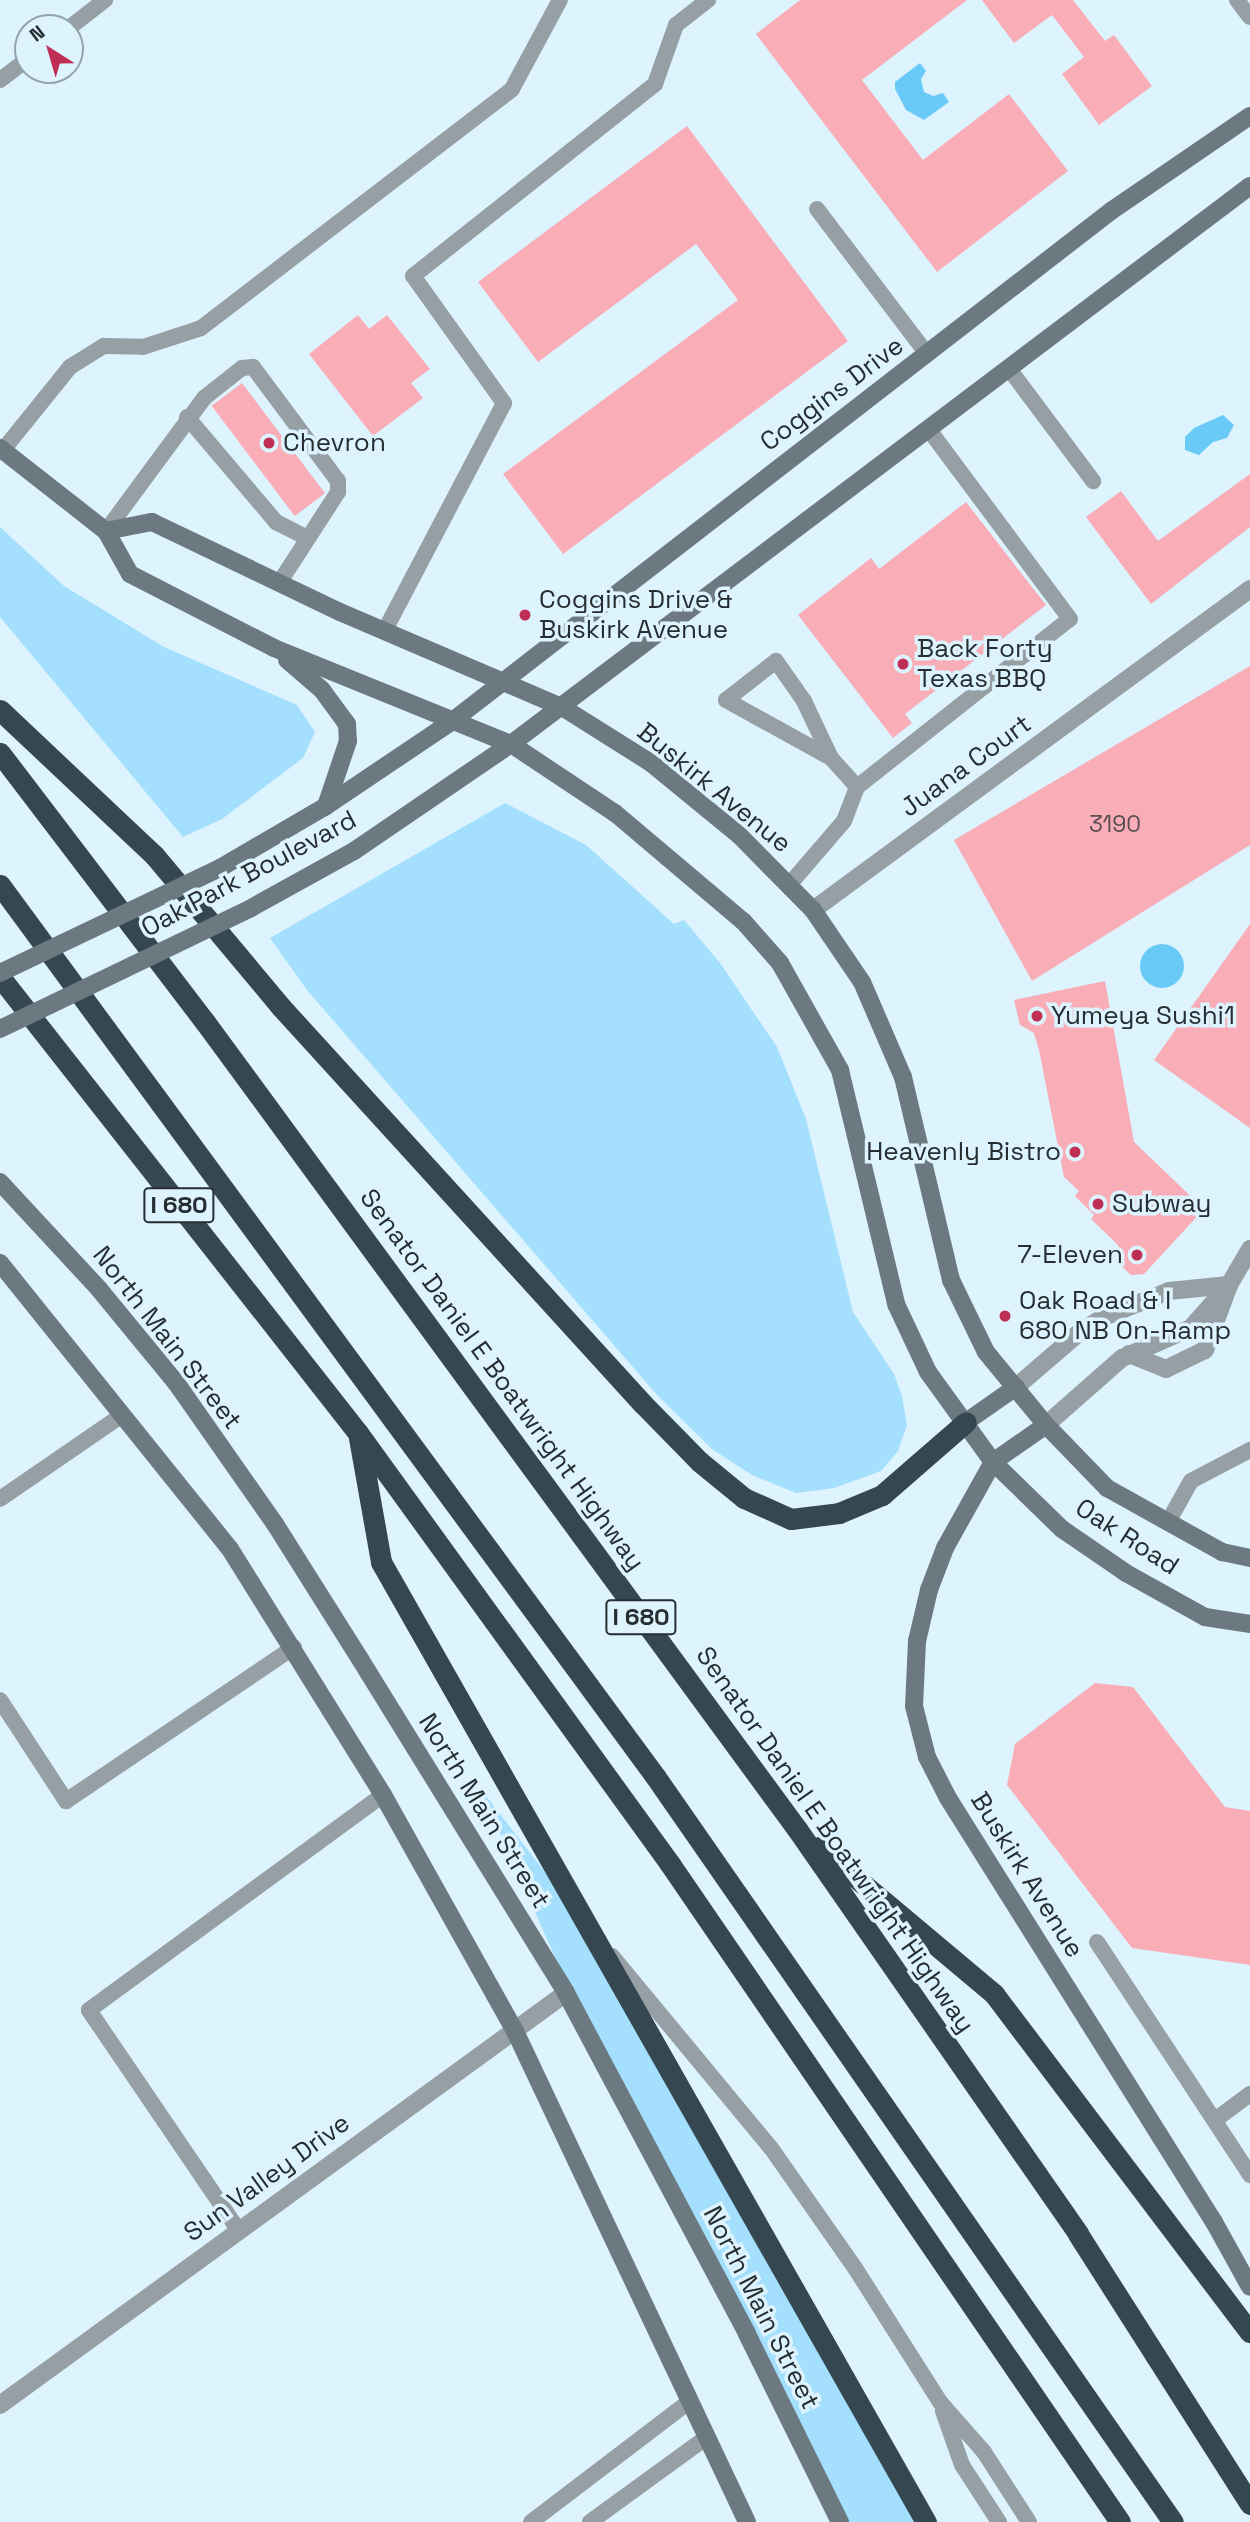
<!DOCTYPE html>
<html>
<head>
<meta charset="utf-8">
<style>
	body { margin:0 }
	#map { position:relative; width:1250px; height:2522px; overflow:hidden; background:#ddf3fe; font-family:"Space Grotesk",sans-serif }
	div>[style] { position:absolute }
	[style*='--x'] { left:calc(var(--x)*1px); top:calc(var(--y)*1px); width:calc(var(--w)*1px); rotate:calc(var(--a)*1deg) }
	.green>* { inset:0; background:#a4dffd }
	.water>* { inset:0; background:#6acaf7 }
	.round { border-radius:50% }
	.building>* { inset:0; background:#f8adb7; transform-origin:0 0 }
	.lane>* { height:16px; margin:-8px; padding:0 8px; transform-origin:8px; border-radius:8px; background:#969fa4 }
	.street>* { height:18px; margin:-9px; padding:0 9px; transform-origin:9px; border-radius:9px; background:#969fa4 }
	.secondary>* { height:18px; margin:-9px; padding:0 9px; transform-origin:9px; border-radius:9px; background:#6c7980 }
	.highway>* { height:21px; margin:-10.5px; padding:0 10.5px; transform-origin:10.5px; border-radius:10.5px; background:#354751 }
	.secondary-bridge>* { height:18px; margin:-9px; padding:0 9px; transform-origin:9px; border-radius:9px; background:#6c7980 }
	.dots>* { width:19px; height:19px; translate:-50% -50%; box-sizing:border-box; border:4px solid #ddf3fe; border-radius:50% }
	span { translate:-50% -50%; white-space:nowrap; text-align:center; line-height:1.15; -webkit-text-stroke:7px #ddf3fe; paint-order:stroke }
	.number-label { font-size:23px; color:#5a4e53 }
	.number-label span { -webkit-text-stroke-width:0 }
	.shield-label span { padding:2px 5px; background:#ddf3fe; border:2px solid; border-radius:5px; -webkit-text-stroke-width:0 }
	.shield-label { font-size:24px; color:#262e32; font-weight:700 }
	.street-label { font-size:26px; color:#262e32 }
	.poi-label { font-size:26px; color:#262e32 }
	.left { translate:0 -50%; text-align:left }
	.right { translate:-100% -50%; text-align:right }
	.north { position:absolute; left:14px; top:14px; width:70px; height:70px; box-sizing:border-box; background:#ddf3fe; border:2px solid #94a4ac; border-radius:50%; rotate:323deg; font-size:19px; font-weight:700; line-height:28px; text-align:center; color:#262e32 }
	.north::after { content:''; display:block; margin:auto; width:24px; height:32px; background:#be2e55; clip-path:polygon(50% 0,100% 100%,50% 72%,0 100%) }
</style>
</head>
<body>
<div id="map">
	<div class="green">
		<div style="clip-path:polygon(0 527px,64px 586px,164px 647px,297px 705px,315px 732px,303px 758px,222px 819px,183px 837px,0 617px)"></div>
		<div style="clip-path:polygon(505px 803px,586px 845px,674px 924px,684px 920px,720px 963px,777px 1047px,806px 1119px,853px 1312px,894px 1374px,902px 1396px,907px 1425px,898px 1451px,881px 1471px,834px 1488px,796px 1493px,752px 1475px,712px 1449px,657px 1395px,307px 990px,270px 938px)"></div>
		<div style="clip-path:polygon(480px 1788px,587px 1927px,926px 2522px,840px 2522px,570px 1991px)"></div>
	</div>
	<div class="water">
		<div style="clip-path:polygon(920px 63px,926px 71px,921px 79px,924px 92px,933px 96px,943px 93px,949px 102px,924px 120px,906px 110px,895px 89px,895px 82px)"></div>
		<div style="clip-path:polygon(1223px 415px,1234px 425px,1227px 438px,1213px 442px,1199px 455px,1185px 450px,1185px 437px,1194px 428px)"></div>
		<div class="round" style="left:1140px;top:944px;width:44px;height:44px"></div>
	</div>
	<div class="building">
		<div style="clip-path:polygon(800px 0,967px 0,862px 80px,923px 160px,1009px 94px,1068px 171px,937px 272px,756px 34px)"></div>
		<div style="clip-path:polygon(982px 0,1073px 0,1105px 41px,1114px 35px,1152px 86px,1099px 125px,1062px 74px,1084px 57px,1052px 15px,1014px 43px)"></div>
		<div style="clip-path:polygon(687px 126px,848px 341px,563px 554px,503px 474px,738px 300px,696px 244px,538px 362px,478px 282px)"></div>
		<div style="clip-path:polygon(358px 315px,369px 329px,387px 315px,430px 369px,411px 383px,423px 398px,373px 436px,309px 354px)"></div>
		<div style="left:242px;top:383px;width:138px;height:38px;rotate:53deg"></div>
		<div style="clip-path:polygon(1250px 474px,1250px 527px,1151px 604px,1086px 517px,1121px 491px,1158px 541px)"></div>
		<div style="clip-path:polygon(966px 502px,1046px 605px,905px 714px,912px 723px,893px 738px,798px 615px,871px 558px,879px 569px)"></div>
		<div style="clip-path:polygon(1250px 666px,1250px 845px,1032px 981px,954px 840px)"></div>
		<div style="clip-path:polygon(1250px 924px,1250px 1128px,1154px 1060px)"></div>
		<div style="clip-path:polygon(1105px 981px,1134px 1142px,1204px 1209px,1144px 1274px,1131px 1275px,1117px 1262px,1118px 1245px,1091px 1219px,1094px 1215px,1075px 1196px,1079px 1191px,1064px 1177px,1039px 1050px,1034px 1033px,1020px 1025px,1014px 1000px)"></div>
		<div style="clip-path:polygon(1095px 1683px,1133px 1687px,1225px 1807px,1250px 1811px,1250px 1965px,1132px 1948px,1007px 1785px,1015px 1744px)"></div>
	</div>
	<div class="lane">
		<div style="--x:1237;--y:0;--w:21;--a:53"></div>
		<div style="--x:69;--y:28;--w:46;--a:-37.9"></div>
		<div style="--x:0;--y:80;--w:35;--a:-37"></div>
		<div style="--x:817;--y:209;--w:182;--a:52.8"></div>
		<div style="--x:1010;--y:370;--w:139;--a:53.2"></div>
		<div style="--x:187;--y:417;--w:138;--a:49.7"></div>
		<div style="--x:276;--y:522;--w:35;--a:27"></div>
		<div style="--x:3;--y:450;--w:107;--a:-51.1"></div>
		<div style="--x:70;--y:367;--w:40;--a:-32"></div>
		<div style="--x:104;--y:346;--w:39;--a:1"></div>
		<div style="--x:143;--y:347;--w:61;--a:-18.1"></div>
		<div style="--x:201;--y:328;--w:392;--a:-37.5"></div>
		<div style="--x:512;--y:89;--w:101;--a:-61.7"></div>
		<div style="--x:106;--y:531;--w:165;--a:-53.6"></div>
		<div style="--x:204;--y:398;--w:48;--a:-38.3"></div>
		<div style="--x:242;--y:368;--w:11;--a:-5"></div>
		<div style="--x:253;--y:367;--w:142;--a:53.3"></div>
		<div style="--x:338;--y:481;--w:11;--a:90"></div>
		<div style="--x:338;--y:492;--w:105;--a:122.9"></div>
		<div style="--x:385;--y:630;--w:256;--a:-62.3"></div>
		<div style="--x:504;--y:403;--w:156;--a:-125.6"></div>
		<div style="--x:413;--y:276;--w:309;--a:-38.4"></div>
		<div style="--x:655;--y:84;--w:63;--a:-70.4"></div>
		<div style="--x:676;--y:25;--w:41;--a:-38"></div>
		<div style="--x:831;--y:758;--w:120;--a:-151.1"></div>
		<div style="--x:726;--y:700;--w:63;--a:-38"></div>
		<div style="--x:776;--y:661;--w:49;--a:55"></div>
		<div style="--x:804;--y:701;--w:63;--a:64.7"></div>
		<div style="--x:831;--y:758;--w:39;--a:48"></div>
		<div style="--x:789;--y:885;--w:84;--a:-49.3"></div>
		<div style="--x:844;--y:821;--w:36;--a:-69"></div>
		<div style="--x:857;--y:787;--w:271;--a:-38.3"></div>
		<div style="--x:1070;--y:619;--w:234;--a:-126.7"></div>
		<div style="--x:0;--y:1499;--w:148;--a:-34.5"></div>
		<div style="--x:1168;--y:1522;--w:47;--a:-60.7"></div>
		<div style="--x:1191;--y:1481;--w:67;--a:-27.7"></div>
		<div style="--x:0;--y:1700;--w:121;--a:56.8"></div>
		<div style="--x:66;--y:1801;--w:275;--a:-34"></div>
		<div style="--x:1097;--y:1942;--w:279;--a:56.7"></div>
		<div style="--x:612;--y:1956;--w:249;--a:50.4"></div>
		<div style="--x:771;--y:2148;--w:146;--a:55"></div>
		<div style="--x:855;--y:2268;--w:159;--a:57.6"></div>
		<div style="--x:940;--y:2402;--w:67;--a:48.7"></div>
		<div style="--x:984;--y:2452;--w:83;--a:57.3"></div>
		<div style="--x:1215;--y:2120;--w:44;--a:-36.6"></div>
		<div style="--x:239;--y:2231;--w:267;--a:-124.2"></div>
		<div style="--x:89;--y:2010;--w:364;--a:-36.2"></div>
		<div style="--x:943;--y:2411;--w:57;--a:70.6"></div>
		<div style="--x:962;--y:2465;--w:68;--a:57"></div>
		<div style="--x:531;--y:2522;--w:200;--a:-37.3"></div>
		<div style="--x:590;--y:2522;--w:145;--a:-36"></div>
	</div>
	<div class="street">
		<div style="--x:813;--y:910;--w:542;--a:-36.3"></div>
		<div style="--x:1129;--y:1354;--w:40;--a:22"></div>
		<div style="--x:1166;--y:1369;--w:43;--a:-26"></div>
		<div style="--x:1205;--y:1350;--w:69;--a:-69.7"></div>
		<div style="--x:1229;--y:1285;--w:42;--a:-59.7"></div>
		<div style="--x:1016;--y:1387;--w:86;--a:-40.7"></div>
		<div style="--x:1081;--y:1331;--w:27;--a:-31"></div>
		<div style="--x:1104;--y:1317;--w:70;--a:-21.8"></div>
		<div style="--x:1169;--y:1291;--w:60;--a:-5.7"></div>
		<div style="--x:1229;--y:1285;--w:57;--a:131.5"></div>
		<div style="--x:1191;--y:1328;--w:75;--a:156.5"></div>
		<div style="--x:1122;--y:1358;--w:101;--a:138.6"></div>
		<div style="--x:0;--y:2405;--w:700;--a:-36.05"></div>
	</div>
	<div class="secondary">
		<div style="--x:0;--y:448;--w:135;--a:38.1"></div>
		<div style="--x:106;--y:531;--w:49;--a:60.8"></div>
		<div style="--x:130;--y:574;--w:162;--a:27.2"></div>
		<div style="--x:274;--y:648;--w:256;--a:22.1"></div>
		<div style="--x:511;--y:744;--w:125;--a:33.6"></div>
		<div style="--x:615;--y:813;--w:167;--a:40.2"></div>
		<div style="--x:743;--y:921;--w:56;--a:48.6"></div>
		<div style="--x:780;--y:963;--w:123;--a:60.7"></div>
		<div style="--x:840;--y:1070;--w:241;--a:76.5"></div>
		<div style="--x:896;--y:1304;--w:75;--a:64.8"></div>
		<div style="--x:928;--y:1372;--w:111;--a:54.2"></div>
		<div style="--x:993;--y:1462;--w:96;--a:44.2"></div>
		<div style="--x:1062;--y:1529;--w:78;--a:34.5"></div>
		<div style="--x:1126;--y:1573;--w:90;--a:29.1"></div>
		<div style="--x:1205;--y:1617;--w:46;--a:8.8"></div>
		<div style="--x:106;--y:531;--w:47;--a:-11.1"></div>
		<div style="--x:152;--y:522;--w:208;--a:25.6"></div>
		<div style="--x:340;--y:612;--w:241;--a:23.2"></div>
		<div style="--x:562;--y:707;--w:105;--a:32.2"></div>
		<div style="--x:651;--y:763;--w:114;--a:39.3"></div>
		<div style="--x:739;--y:835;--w:105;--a:45.4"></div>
		<div style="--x:813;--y:910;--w:87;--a:55.8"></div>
		<div style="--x:862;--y:982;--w:103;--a:66.7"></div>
		<div style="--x:903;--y:1077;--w:209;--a:76.7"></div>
		<div style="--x:951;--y:1280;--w:80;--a:64.1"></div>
		<div style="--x:986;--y:1352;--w:94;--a:50.6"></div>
		<div style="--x:1046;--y:1425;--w:88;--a:45.9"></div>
		<div style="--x:1107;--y:1488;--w:132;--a:29.1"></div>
		<div style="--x:1222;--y:1552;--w:29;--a:12"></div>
		<div style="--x:287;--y:660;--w:46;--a:40.6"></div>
		<div style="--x:322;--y:690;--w:42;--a:53.7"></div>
		<div style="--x:347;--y:724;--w:17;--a:87"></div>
		<div style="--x:348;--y:741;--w:69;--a:108.7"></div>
		<div style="--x:220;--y:868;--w:123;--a:-30.3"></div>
		<div style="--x:326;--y:806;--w:151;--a:-33.9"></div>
		<div style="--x:451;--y:722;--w:835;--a:-37.75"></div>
		<div style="--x:1111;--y:211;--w:168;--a:-34.4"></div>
		<div style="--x:251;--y:908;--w:118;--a:-29"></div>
		<div style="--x:354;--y:851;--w:190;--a:-34.3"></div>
		<div style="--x:511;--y:744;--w:926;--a:-37.06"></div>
		<div style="--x:0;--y:1182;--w:146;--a:47.2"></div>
		<div style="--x:99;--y:1289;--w:123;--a:50.6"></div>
		<div style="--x:177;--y:1384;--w:171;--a:55"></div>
		<div style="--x:275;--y:1524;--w:160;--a:57.8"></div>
		<div style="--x:360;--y:1659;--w:392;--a:58.3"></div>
		<div style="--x:566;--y:1993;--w:386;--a:62"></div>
		<div style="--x:747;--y:2334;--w:210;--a:63.7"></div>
		<div style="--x:0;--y:1263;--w:367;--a:51.2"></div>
		<div style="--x:230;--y:1549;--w:290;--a:58.1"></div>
		<div style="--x:383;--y:1795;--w:268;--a:60.8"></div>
		<div style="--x:514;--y:2029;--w:545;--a:64.7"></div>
		<div style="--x:966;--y:1422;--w:61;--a:-35"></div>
		<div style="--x:1046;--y:1425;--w:65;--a:145.1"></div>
		<div style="--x:993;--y:1462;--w:98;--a:119.2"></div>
		<div style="--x:945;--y:1548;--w:45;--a:110.9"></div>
		<div style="--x:929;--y:1590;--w:52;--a:103.2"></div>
		<div style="--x:917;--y:1641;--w:65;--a:92.6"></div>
		<div style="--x:914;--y:1706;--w:53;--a:75.7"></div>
		<div style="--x:927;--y:1757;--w:46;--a:62.9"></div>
		<div style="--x:948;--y:1798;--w:501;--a:57.9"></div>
		<div style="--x:1214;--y:2222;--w:74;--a:61"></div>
	</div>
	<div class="highway">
		<div style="--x:0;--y:710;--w:212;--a:43.3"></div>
		<div style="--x:154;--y:855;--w:198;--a:50.1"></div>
		<div style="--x:281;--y:1007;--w:537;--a:47.64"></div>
		<div style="--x:643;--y:1404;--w:81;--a:45.5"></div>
		<div style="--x:700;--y:1462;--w:57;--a:39.3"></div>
		<div style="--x:744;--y:1498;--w:51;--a:24.1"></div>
		<div style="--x:791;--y:1519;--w:48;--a:-7.1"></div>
		<div style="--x:839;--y:1513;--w:47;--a:-22.7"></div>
		<div style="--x:882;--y:1495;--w:111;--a:-41"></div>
		<div style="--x:0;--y:753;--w:338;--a:52.7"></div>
		<div style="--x:205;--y:1022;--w:1001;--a:53.74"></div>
		<div style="--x:797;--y:1829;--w:493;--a:55.2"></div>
		<div style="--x:1078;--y:2234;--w:320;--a:57.5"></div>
		<div style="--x:0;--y:885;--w:1106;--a:53.68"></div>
		<div style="--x:655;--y:1776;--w:908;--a:55.23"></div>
		<div style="--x:0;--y:977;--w:580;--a:51.86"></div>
		<div style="--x:358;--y:1433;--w:532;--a:54.1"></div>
		<div style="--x:670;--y:1864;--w:797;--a:55.63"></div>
		<div style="--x:359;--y:1438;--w:126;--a:79.9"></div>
		<div style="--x:381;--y:1562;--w:1104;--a:60.42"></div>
		<div style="--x:819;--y:1847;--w:229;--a:40"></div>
		<div style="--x:994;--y:1994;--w:424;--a:52.9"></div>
	</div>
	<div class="secondary-bridge">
		<div style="--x:0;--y:973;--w:244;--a:-25.5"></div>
		<div style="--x:0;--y:1029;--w:279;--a:-25.7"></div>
	</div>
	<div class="dots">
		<div style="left:269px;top:443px;background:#be2e55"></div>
		<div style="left:525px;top:615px;background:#be2e55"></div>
		<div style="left:903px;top:664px;background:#be2e55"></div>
		<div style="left:1037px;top:1016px;background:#be2e55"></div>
		<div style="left:1075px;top:1152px;background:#be2e55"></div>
		<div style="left:1098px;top:1204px;background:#be2e55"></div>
		<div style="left:1137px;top:1255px;background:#be2e55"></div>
		<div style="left:1005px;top:1316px;background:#be2e55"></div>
	</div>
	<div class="number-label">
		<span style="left:1115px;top:824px">3190</span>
	</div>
	<div class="shield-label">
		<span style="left:179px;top:1205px">I 680</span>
		<span style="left:641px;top:1617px">I 680</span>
	</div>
	<div class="street-label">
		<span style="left:832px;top:394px;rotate:-37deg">Coggins Drive</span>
		<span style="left:966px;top:766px;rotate:-36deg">Juana Court</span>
		<span style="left:714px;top:788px;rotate:39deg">Buskirk Avenue</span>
		<span style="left:249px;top:874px;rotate:-28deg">Oak Park Boulevard</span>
		<span style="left:167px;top:1338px;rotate:52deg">North Main Street</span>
		<span style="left:502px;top:1380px;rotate:54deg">Senator Daniel E Boatwright Highway</span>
		<span style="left:1127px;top:1537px;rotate:33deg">Oak Road</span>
		<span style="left:484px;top:1811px;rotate:58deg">North Main Street</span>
		<span style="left:835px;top:1840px;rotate:55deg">Senator Daniel E Boatwright Highway</span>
		<span style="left:1027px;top:1875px;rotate:58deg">Buskirk Avenue</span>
		<span style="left:267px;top:2178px;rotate:-36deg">Sun Valley Drive</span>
		<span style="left:761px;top:2308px;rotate:63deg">North Main Street</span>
	</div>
	<div class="poi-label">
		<span class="left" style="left:283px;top:443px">Chevron</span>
		<span class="left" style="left:539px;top:615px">Coggins Drive &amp;<br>Buskirk Avenue</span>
		<span class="left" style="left:917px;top:664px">Back Forty<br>Texas BBQ</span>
		<span class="left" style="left:1051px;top:1016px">Yumeya Sushi1</span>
		<span class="right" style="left:1061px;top:1152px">Heavenly Bistro</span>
		<span class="left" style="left:1112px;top:1204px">Subway</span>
		<span class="right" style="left:1123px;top:1255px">7-Eleven</span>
		<span class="left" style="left:1019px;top:1316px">Oak Road &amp; I<br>680 NB On-Ramp</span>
	</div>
	<div class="north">N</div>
</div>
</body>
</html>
